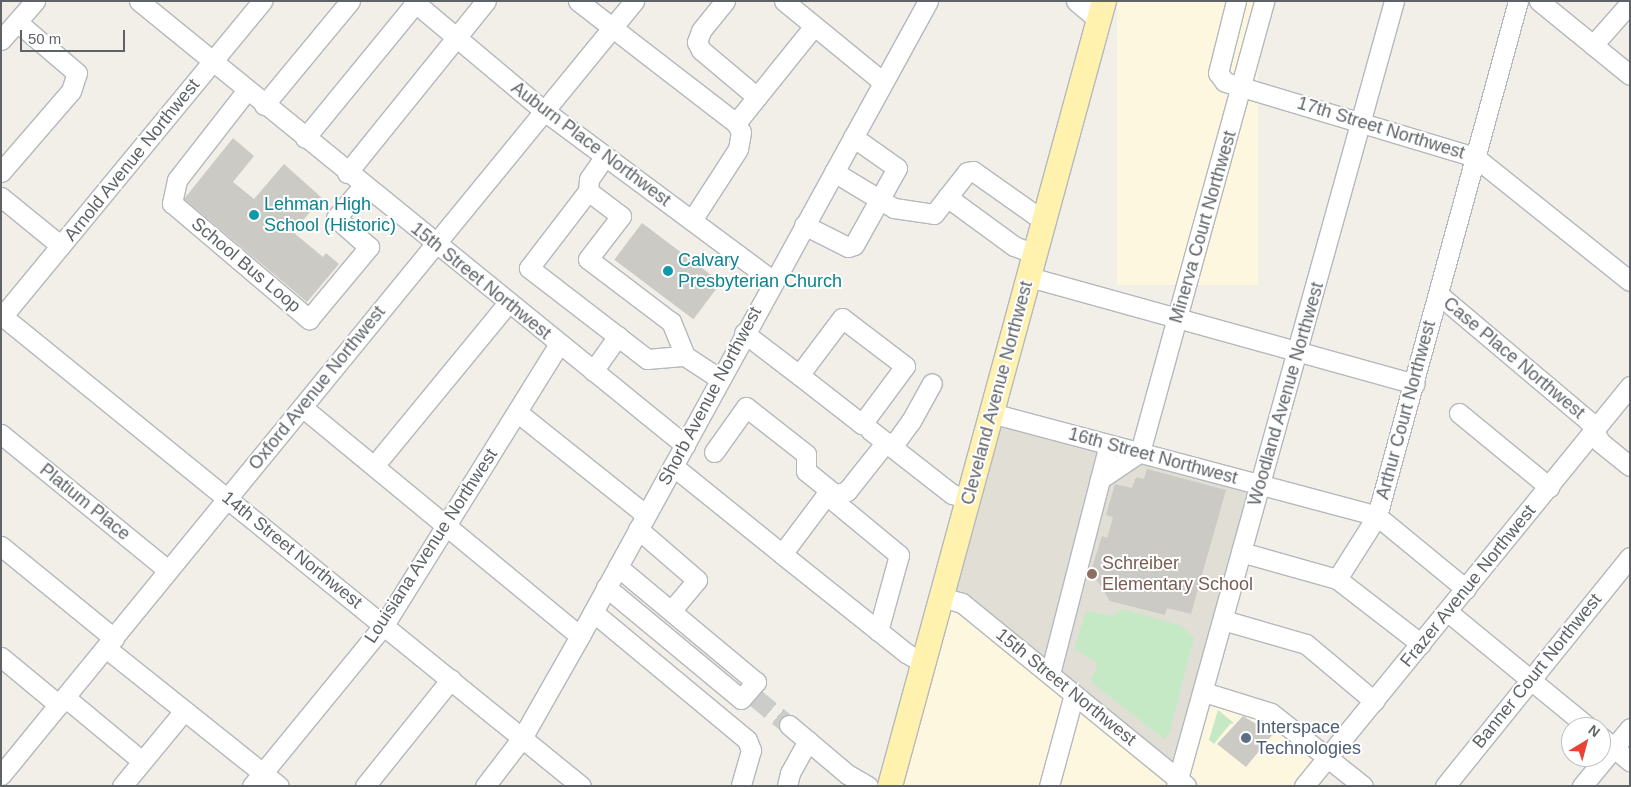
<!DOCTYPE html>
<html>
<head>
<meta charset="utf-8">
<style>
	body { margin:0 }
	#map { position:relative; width:1631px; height:787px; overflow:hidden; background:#f1efe8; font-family:Helvetica,sans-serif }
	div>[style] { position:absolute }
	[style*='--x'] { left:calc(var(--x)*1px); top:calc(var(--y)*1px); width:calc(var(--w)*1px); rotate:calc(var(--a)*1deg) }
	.commercial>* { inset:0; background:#fef7e0; transform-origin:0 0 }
	.education>* { inset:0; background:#e1ded6 }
	.green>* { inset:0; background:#c5e8c5 }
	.building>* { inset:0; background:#cccac5; transform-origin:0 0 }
	.minor-tunnel>* { height:19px; margin-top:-9.5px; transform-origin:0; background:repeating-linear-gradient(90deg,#ccccc8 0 19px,transparent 0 28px) }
	.roads { filter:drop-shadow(1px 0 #b5b8bc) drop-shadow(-1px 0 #b5b8bc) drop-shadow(0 1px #b5b8bc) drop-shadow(0 -1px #b5b8bc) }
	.minor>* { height:19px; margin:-9.5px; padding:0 9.5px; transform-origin:9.5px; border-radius:9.5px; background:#fff }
	.major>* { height:24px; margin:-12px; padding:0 12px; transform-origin:12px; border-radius:12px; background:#fff2af }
	.dots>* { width:14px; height:14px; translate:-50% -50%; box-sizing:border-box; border:2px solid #fff; border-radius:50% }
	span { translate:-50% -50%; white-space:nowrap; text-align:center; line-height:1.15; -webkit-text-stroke:4px #fff; paint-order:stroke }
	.street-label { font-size:18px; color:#5f6368 }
	.culture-label { font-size:18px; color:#0d838f }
	.left { translate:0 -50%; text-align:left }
	.education-label { font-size:18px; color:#785e54 }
	.service-label { font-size:18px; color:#4e5e75 }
	.frame { position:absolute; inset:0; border:2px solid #5f6368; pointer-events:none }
	.north { position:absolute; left:1561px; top:717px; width:50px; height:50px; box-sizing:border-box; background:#fff; border:1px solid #bfc1c3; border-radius:50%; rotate:37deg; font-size:14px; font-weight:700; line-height:20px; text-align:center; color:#5f6368 }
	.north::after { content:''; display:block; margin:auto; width:18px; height:22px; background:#ea4335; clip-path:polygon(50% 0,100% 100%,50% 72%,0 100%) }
	.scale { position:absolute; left:20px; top:30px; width:105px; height:22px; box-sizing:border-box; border:2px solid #5f6368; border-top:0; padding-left:6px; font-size:15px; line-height:18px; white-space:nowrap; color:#5f6368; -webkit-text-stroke:4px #fff; paint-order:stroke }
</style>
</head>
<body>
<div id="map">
	<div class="commercial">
		<div style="left:1117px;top:1px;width:141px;height:284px"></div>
		<div style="clip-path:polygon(942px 597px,1204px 692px,1250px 704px,1328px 757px,1304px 786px,890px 786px)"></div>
	</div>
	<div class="education">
		<div style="clip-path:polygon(991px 413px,1261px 485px,1178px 779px,942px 597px)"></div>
	</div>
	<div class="green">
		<div style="clip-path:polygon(1123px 609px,1182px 626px,1194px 638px,1169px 734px,1164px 739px,1094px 684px,1091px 680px,1097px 667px,1096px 662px,1074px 649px,1086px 611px,1112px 616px)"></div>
		<div style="clip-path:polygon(1218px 710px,1234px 723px,1230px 724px,1214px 744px,1209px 740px)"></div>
	</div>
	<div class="building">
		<div style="clip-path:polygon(233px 138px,254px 156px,233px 182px,254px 199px,284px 164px,322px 198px,293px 232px,323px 257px,326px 253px,339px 264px,307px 302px,184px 199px)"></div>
		<div style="left:642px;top:223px;width:99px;height:46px;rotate:37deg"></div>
		<div style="clip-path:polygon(1147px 469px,1226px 490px,1191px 614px,1167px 608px,1165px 615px,1110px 601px,1091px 571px,1102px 536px,1107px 538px,1113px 517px,1106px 515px,1115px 484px,1132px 488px,1136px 477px,1144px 479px)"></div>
		<div style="clip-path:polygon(1243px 716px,1273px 734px,1246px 767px,1217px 744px)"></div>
	</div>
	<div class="minor-tunnel">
		<div style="--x:756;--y:698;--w:43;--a:39.3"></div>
	</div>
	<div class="roads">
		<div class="minor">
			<div style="--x:139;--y:1;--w:704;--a:39.12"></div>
			<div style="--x:413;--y:1;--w:170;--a:40"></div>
			<div style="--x:543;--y:110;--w:287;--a:36.6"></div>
			<div style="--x:578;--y:1;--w:200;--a:37.7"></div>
			<div style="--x:736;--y:123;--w:10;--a:61"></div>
			<div style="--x:741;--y:132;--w:17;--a:100"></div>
			<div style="--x:738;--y:149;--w:85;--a:122.9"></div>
			<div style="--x:725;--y:1;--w:38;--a:129"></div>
			<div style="--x:701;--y:31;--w:12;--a:110"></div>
			<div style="--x:697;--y:42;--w:9;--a:63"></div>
			<div style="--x:701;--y:50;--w:73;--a:40"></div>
			<div style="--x:784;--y:1;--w:128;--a:39.3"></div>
			<div style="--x:1076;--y:1;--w:30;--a:40"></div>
			<div style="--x:1236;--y:1;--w:74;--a:104"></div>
			<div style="--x:1218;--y:73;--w:11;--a:52"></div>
			<div style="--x:1225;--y:82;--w:261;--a:16.7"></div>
			<div style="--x:1475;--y:157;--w:198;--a:38.7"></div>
			<div style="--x:1539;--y:1;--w:117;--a:39.1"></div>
			<div style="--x:1;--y:40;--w:52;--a:-48.9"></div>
			<div style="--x:1593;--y:45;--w:56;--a:-48.6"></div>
			<div style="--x:247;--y:90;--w:114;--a:127.9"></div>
			<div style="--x:177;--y:180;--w:24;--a:102"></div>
			<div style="--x:172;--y:203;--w:180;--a:40.3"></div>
			<div style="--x:309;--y:319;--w:94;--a:-50.2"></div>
			<div style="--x:369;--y:247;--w:44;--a:-138.7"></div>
			<div style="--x:336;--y:218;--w:42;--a:-49.8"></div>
			<div style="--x:264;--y:105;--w:135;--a:-50.4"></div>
			<div style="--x:736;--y:123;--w:124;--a:-51.2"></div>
			<div style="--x:305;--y:138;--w:177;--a:-50.7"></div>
			<div style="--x:1;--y:172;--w:107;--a:-49.2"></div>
			<div style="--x:71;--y:91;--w:19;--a:-72"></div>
			<div style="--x:77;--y:73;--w:79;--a:-139.6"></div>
			<div style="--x:834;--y:172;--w:70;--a:31"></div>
			<div style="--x:894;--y:208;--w:40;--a:8.5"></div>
			<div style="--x:934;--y:214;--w:53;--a:-51.8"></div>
			<div style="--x:967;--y:172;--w:6;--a:-9"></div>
			<div style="--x:973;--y:171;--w:87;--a:35.2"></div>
			<div style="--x:347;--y:173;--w:221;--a:-51.1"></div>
			<div style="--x:588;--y:191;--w:12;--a:-85"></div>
			<div style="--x:589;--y:179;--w:28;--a:-55"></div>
			<div style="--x:1;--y:197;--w:77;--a:39.2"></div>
			<div style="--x:947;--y:197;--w:83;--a:36.2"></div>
			<div style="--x:1014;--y:246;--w:22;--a:21"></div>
			<div style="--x:804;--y:225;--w:49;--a:26.6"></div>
			<div style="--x:848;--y:247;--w:6;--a:-18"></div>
			<div style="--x:854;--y:245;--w:88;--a:-60.8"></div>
			<div style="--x:897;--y:168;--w:54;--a:-144.8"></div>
			<div style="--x:1029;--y:277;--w:400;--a:15.5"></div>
			<div style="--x:1438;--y:294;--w:197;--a:40.1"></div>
			<div style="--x:1589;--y:421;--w:24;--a:62"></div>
			<div style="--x:1600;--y:442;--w:38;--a:39"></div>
			<div style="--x:1;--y:315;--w:747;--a:39.08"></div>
			<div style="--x:1;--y:318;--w:411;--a:-50.5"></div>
			<div style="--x:744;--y:333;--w:69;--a:37.4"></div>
			<div style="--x:799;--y:375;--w:80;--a:37.9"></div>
			<div style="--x:862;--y:424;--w:72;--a:-53.4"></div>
			<div style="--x:905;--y:366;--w:79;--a:-142.7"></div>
			<div style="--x:842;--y:318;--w:71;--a:127"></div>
			<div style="--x:685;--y:356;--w:37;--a:-112"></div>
			<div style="--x:671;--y:322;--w:104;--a:-142.8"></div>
			<div style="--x:588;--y:259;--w:54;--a:-52.5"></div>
			<div style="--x:621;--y:216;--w:41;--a:-142.9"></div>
			<div style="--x:588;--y:191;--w:97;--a:127.5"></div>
			<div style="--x:529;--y:268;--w:149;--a:37.6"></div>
			<div style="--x:647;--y:359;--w:38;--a:-5"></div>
			<div style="--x:685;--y:356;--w:42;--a:33.3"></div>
			<div style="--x:593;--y:371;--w:43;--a:-54.5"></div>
			<div style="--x:302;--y:407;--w:360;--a:39.5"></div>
			<div style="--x:517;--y:412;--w:165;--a:38.6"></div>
			<div style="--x:991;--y:413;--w:400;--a:14.9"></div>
			<div style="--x:1377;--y:516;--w:115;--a:39.4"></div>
			<div style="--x:1459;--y:413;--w:117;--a:39.4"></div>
			<div style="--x:870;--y:430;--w:104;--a:38"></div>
			<div style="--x:952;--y:494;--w:17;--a:17"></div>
			<div style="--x:1;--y:434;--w:215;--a:39.2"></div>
			<div style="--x:892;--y:447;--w:32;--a:-54"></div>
			<div style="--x:911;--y:421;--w:43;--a:-61.1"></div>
			<div style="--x:714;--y:452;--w:55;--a:-54.6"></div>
			<div style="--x:746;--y:407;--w:76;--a:38.1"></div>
			<div style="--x:806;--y:454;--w:17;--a:90"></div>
			<div style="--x:806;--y:471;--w:38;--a:39"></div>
			<div style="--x:1140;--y:452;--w:468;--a:-74.6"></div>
			<div style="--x:374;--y:466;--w:211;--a:-50.6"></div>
			<div style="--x:673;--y:466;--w:140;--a:38.9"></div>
			<div style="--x:782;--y:554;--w:70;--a:-53.1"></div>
			<div style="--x:824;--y:498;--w:24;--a:-17"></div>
			<div style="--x:847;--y:491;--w:63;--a:-51.5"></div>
			<div style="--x:1100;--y:479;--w:48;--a:-34"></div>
			<div style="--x:829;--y:497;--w:91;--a:39.6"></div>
			<div style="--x:899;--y:555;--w:79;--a:105.4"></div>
			<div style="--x:638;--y:529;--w:78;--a:40.8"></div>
			<div style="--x:697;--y:580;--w:40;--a:130"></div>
			<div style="--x:1;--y:546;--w:146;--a:39.2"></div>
			<div style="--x:1241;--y:552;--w:100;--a:15.7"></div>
			<div style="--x:1337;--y:579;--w:106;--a:37.7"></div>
			<div style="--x:782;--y:554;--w:159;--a:38.6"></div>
			<div style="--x:906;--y:653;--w:21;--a:29"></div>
			<div style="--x:1337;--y:579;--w:75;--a:-57.6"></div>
			<div style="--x:1377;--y:516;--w:534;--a:-74.69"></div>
			<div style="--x:606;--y:587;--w:175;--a:39.7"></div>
			<div style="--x:741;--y:699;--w:23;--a:-49"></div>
			<div style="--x:756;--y:682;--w:180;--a:-140.2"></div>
			<div style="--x:942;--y:597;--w:21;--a:17"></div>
			<div style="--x:962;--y:603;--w:289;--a:39.2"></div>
			<div style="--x:593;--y:612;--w:200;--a:39.7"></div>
			<div style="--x:747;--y:740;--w:11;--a:68"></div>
			<div style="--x:751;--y:750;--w:37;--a:106"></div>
			<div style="--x:1448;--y:612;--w:181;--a:39.4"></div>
			<div style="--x:1223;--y:620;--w:86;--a:16.1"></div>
			<div style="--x:1306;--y:644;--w:89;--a:40"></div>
			<div style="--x:106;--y:648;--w:221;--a:38.6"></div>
			<div style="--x:1;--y:657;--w:75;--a:39.6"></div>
			<div style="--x:1050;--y:674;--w:236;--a:-75.6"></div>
			<div style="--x:1204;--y:692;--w:70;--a:17.4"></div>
			<div style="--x:1271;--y:713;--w:117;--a:38.4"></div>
			<div style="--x:66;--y:698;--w:99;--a:39.7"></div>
			<div style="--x:789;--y:725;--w:76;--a:40.2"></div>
			<div style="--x:847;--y:774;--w:24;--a:30"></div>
			<div style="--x:1601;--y:737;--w:38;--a:40"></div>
			<div style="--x:1;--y:775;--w:1000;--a:-50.72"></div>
			<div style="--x:122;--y:786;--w:96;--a:-50.5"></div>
			<div style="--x:252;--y:786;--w:208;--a:-50.7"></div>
			<div style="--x:384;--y:625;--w:331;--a:-58.1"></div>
			<div style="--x:365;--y:786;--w:137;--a:-51.2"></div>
			<div style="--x:485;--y:786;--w:61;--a:-52.4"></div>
			<div style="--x:522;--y:738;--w:117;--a:-60.4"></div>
			<div style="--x:580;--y:636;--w:724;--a:-61.28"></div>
			<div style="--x:787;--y:786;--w:13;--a:-77"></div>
			<div style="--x:790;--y:773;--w:37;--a:-61"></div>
			<div style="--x:1049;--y:786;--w:95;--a:-74.8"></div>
			<div style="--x:1176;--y:786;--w:815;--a:-74.48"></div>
			<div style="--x:1304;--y:786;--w:516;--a:-50.82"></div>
			<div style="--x:1445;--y:786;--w:294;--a:-51.1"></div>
			<div style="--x:1582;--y:786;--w:75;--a:-50.4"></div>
		</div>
		<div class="major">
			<div style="--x:890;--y:786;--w:814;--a:-74.75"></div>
		</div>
	</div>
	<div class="dots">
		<div style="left:254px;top:215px;background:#0f9aa8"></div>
		<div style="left:668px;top:271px;background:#0f9aa8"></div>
		<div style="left:1092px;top:574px;background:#8d6e63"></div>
		<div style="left:1246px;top:738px;background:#5c6f8a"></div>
	</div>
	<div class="street-label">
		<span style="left:1381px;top:128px;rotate:17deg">17th Street Northwest</span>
		<span style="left:591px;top:144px;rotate:37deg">Auburn Place Northwest</span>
		<span style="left:132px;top:160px;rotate:-51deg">Arnold Avenue Northwest</span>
		<span style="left:1203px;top:227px;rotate:-74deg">Minerva Court Northwest</span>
		<span style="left:246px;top:265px;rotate:40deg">School Bus Loop</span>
		<span style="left:481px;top:281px;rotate:39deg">15th Street Northwest</span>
		<span style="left:1514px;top:358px;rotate:40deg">Case Place Northwest</span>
		<span style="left:317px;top:388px;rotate:-51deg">Oxford Avenue Northwest</span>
		<span style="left:997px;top:393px;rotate:-75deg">Cleveland Avenue Northwest</span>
		<span style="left:1286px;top:394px;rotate:-74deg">Woodland Avenue Northwest</span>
		<span style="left:710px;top:396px;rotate:-62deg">Shorb Avenue Northwest</span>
		<span style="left:1406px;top:410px;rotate:-75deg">Arthur Court Northwest</span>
		<span style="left:1153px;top:456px;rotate:15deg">16th Street Northwest</span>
		<span style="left:85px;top:502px;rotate:39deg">Platium Place</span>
		<span style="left:431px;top:546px;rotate:-57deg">Louisiana Avenue Northwest</span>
		<span style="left:292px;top:550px;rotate:39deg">14th Street Northwest</span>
		<span style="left:1468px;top:586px;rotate:-51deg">Frazer Avenue Northwest</span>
		<span style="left:1537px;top:671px;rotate:-51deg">Banner Court Northwest</span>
		<span style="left:1066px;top:687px;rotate:39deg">15th Street Northwest</span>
	</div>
	<div class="culture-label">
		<span class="left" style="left:264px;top:215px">Lehman High<br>School (Historic)</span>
		<span class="left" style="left:678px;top:271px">Calvary<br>Presbyterian Church</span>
	</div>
	<div class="education-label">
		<span class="left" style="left:1102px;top:574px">Schreiber<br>Elementary School</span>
	</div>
	<div class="service-label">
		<span class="left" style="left:1256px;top:738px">Interspace<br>Technologies</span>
	</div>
	<div class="frame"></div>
	<div class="north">N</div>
	<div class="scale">50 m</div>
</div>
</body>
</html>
